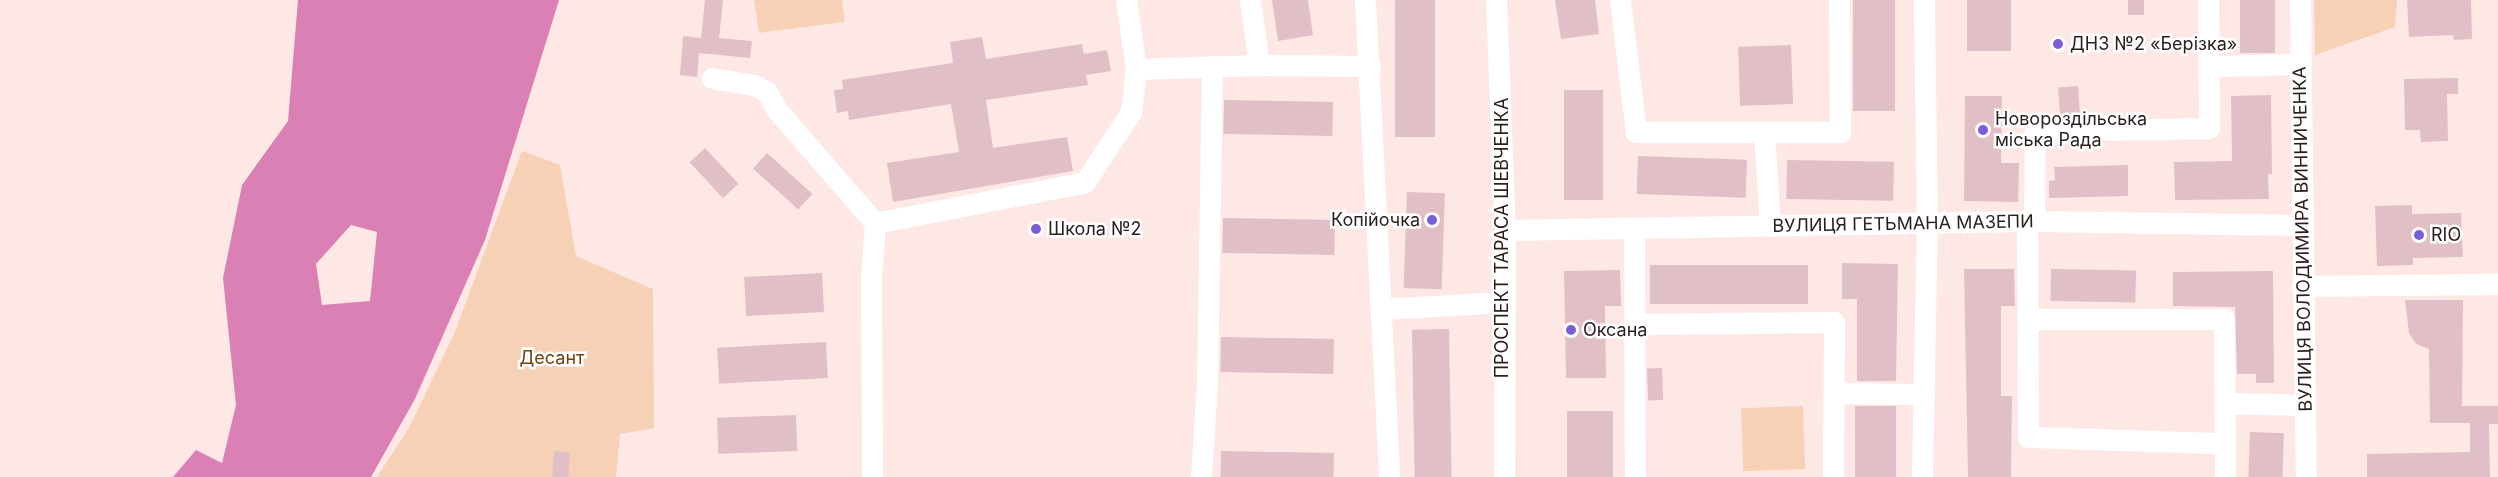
<!DOCTYPE html>
<html>
<head>
<meta charset="utf-8">
<style>
	body { margin:0 }
	#map { position:relative; width:2498px; height:477px; overflow:hidden; background:#fee8e6; font-family:Inter,sans-serif }
	div>[style] { position:absolute }
	[style*='--x'] { left:calc(var(--x)*1px); top:calc(var(--y)*1px); width:calc(var(--w)*1px); rotate:calc(var(--a)*1deg) }
	.green>* { inset:0; background:#f7d1b6; transform-origin:0 0 }
	.water>* { inset:0; background:#db80b4 }
	.building>* { inset:0; background:#e1bfc6; transform-origin:0 0 }
	.minor>* { height:21px; margin:-10.5px; padding:0 10.5px; transform-origin:10.5px; border-radius:10.5px; background:#fff }
	.dots>* { width:16px; height:16px; translate:-50% -50%; box-sizing:border-box; border:3px solid #fff; border-radius:50% }
	span { translate:-50% -50%; white-space:nowrap; text-align:center; line-height:1.15; -webkit-text-stroke:5px #fff; paint-order:stroke }
	.poi-label { font-size:18px; color:#2b1e1d }
	.left { translate:0 -50%; text-align:left }
	.right { translate:-100% -50%; text-align:right }
	.street-label { font-size:18px; color:#2b1e1d }
	.park-label { font-size:18px; color:#76410e }
</style>
</head>
<body>
<div id="map">
	<div class="green">
		<div style="clip-path:polygon(754px 0,842px 0,845px 22px,759px 33px)"></div>
		<div style="clip-path:polygon(2314px 0,2397px 0,2395px 27px,2315px 55px)"></div>
		<div style="clip-path:polygon(522px 151px,560px 165px,576px 256px,653px 289px,654px 428px,620px 434px,616px 477px,377px 477px,409px 428px,454px 334px)"></div>
		<div style="left:1803px;top:406px;width:63px;height:62px;rotate:88deg"></div>
	</div>
	<div class="water">
		<div style="clip-path:polygon(evenodd,298px 0,559px 0,485px 240px,415px 399px,371px 477px,173px 477px,196px 450px,222px 463px,236px 405px,223px 278px,242px 185px,288px 121px,298px 0,351px 225px,377px 232px,370px 301px,322px 305px,316px 264px,351px 225px)"></div>
	</div>
	<div class="building">
		<div style="clip-path:polygon(705px 0,723px 0,719px 38px,752px 41px,750px 58px,699px 53px,697px 77px,680px 75px,683px 36px,701px 38px)"></div>
		<div style="clip-path:polygon(1272px 0,1308px 0,1313px 35px,1278px 41px)"></div>
		<div style="left:1395px;top:0;width:40px;height:137px"></div>
		<div style="clip-path:polygon(1555px 0,1595px 0,1599px 34px,1561px 39px)"></div>
		<div style="left:1853px;top:0;width:42px;height:111px"></div>
		<div style="left:1967px;top:0;width:44px;height:51px"></div>
		<div style="left:2128px;top:0;width:16px;height:15px"></div>
		<div style="left:2240px;top:0;width:35px;height:53px"></div>
		<div style="clip-path:polygon(2407px 0,2471px 0,2472px 39px,2454px 40px,2453px 35px,2409px 37px)"></div>
		<div style="clip-path:polygon(982px 37px,986px 59px,1082px 44px,1084px 54px,1107px 50px,1111px 71px,1086px 75px,1088px 85px,986px 100px,993px 148px,1067px 137px,1073px 171px,893px 202px,887px 163px,959px 152px,951px 104px,849px 120px,848px 111px,837px 113px,834px 90px,843px 89px,842px 80px,953px 63px,950px 42px)"></div>
		<div style="left:1791px;top:45px;width:59px;height:53px;rotate:88deg"></div>
		<div style="clip-path:polygon(2458px 78px,2458px 94px,2447px 94px,2448px 141px,2421px 142px,2420px 130px,2405px 130px,2404px 79px)"></div>
		<div style="left:2078px;top:86px;width:29px;height:20px;rotate:86deg"></div>
		<div style="left:1564px;top:90px;width:39px;height:110px"></div>
		<div style="clip-path:polygon(2271px 95px,2272px 174px,2268px 174px,2269px 199px,2175px 200px,2174px 162px,2232px 161px,2231px 96px)"></div>
		<div style="clip-path:polygon(1965px 96px,2002px 96px,2001px 163px,2019px 163px,2018px 202px,1964px 201px)"></div>
		<div style="left:1224px;top:100px;width:109px;height:34px;rotate:1deg"></div>
		<div style="left:705px;top:148px;width:49px;height:21px;rotate:47deg"></div>
		<div style="left:767px;top:153px;width:61px;height:21px;rotate:42deg"></div>
		<div style="left:1638px;top:156px;width:109px;height:38px;rotate:2deg"></div>
		<div style="left:1787px;top:160px;width:107px;height:39px;rotate:1deg"></div>
		<div style="clip-path:polygon(2128px 165px,2128px 196px,2049px 198px,2049px 181px,2055px 180px,2054px 167px)"></div>
		<div style="left:1407px;top:192px;width:38px;height:96px;rotate:2deg"></div>
		<div style="clip-path:polygon(2412px 205px,2412px 214px,2461px 213px,2463px 257px,2413px 258px,2413px 265px,2377px 266px,2375px 206px)"></div>
		<div style="left:1223px;top:218px;width:112px;height:35px;rotate:1deg"></div>
		<div style="clip-path:polygon(1842px 263px,1898px 264px,1896px 381px,1857px 381px,1857px 299px,1842px 299px)"></div>
		<div style="left:1650px;top:265px;width:158px;height:39px"></div>
		<div style="clip-path:polygon(1964px 269px,2014px 269px,2015px 306px,2001px 306px,2001px 396px,2012px 396px,2011px 477px,1968px 477px)"></div>
		<div style="left:2051px;top:269px;width:85px;height:32px;rotate:1deg"></div>
		<div style="clip-path:polygon(1620px 270px,1621px 306px,1605px 306px,1606px 378px,1566px 378px,1564px 271px)"></div>
		<div style="clip-path:polygon(2273px 271px,2274px 383px,2256px 383px,2256px 374px,2237px 374px,2235px 307px,2173px 306px,2173px 272px)"></div>
		<div style="left:822px;top:273px;width:39px;height:78px;rotate:87deg"></div>
		<div style="clip-path:polygon(2405px 300px,2463px 300px,2462px 406px,2498px 406px,2498px 424px,2489px 424px,2490px 477px,2367px 477px,2367px 454px,2470px 452px,2470px 423px,2430px 423px,2429px 349px,2416px 344px,2409px 333px)"></div>
		<div style="left:1449px;top:329px;width:148px;height:37px;rotate:89deg"></div>
		<div style="left:1221px;top:337px;width:113px;height:35px;rotate:1deg"></div>
		<div style="left:826px;top:342px;width:36px;height:109px;rotate:87deg"></div>
		<div style="left:1662px;top:368px;width:32px;height:15px;rotate:88deg"></div>
		<div style="left:1855px;top:406px;width:41px;height:71px"></div>
		<div style="left:1567px;top:411px;width:46px;height:66px"></div>
		<div style="left:796px;top:415px;width:36px;height:79px;rotate:88deg"></div>
		<div style="left:2250px;top:432px;width:34px;height:45px;rotate:2deg"></div>
		<div style="left:554px;top:451px;width:16px;height:26px;rotate:4deg"></div>
		<div style="left:1221px;top:451px;width:113px;height:26px;rotate:1deg"></div>
	</div>
	<div class="minor">
		<div style="--x:1126;--y:0;--w:70;--a:81.8"></div>
		<div style="--x:1136;--y:69;--w:123;--a:-1.9"></div>
		<div style="--x:1259;--y:65;--w:111;--a:0.5"></div>
		<div style="--x:1250;--y:0;--w:66;--a:82.1"></div>
		<div style="--x:1365;--y:0;--w:478;--a:87.1"></div>
		<div style="--x:1496;--y:0;--w:230;--a:87.8"></div>
		<div style="--x:1505;--y:230;--w:247;--a:90.2"></div>
		<div style="--x:1620;--y:0;--w:133;--a:83.1"></div>
		<div style="--x:1636;--y:132;--w:204;--a:0"></div>
		<div style="--x:1840;--y:132;--w:132;--a:-90.4"></div>
		<div style="--x:2300;--y:0;--w:477;--a:89.3"></div>
		<div style="--x:2209;--y:66;--w:91;--a:-1.3"></div>
		<div style="--x:712;--y:78;--w:43;--a:9.5"></div>
		<div style="--x:754;--y:85;--w:15;--a:28"></div>
		<div style="--x:767;--y:92;--w:21;--a:61"></div>
		<div style="--x:777;--y:110;--w:150;--a:49.1"></div>
		<div style="--x:875;--y:223;--w:53;--a:94.3"></div>
		<div style="--x:871;--y:276;--w:201;--a:89.7"></div>
		<div style="--x:1764;--y:132;--w:94;--a:86.3"></div>
		<div style="--x:2027;--y:221;--w:216;--a:89.7"></div>
		<div style="--x:2028;--y:437;--w:196;--a:1.8"></div>
		<div style="--x:2034;--y:221;--w:90;--a:-89.4"></div>
		<div style="--x:2035;--y:131;--w:174;--a:-1"></div>
		<div style="--x:2209;--y:128;--w:128;--a:-90.4"></div>
		<div style="--x:875;--y:223;--w:214;--a:-11"></div>
		<div style="--x:1085;--y:182;--w:84;--a:-56.7"></div>
		<div style="--x:1131;--y:112;--w:43;--a:-83.4"></div>
		<div style="--x:1505;--y:230;--w:522;--a:-0.99"></div>
		<div style="--x:2027;--y:221;--w:274;--a:0.8"></div>
		<div style="--x:1634;--y:230;--w:247;--a:89.8"></div>
		<div style="--x:2302;--y:286;--w:196;--a:-0.6"></div>
		<div style="--x:1382;--y:309;--w:121;--a:-3.3"></div>
		<div style="--x:2027;--y:319;--w:197;--a:0"></div>
		<div style="--x:2224;--y:319;--w:158;--a:89.6"></div>
		<div style="--x:1635;--y:324;--w:199;--a:-0.6"></div>
		<div style="--x:1834;--y:322;--w:155;--a:90.4"></div>
		<div style="--x:1834;--y:393;--w:90;--a:0.6"></div>
		<div style="--x:2225;--y:403;--w:80;--a:1.4"></div>
		<div style="--x:1201;--y:477;--w:92;--a:-86.3"></div>
		<div style="--x:1207;--y:385;--w:319;--a:-89.1"></div>
		<div style="--x:1922;--y:477;--w:255;--a:-88.9"></div>
		<div style="--x:1927;--y:222;--w:222;--a:-90.8"></div>
	</div>
	<div class="dots">
		<div style="left:2058px;top:44px;background:#7b5dd8"></div>
		<div style="left:1983px;top:130px;background:#7b5dd8"></div>
		<div style="left:1432px;top:220px;background:#7b5dd8"></div>
		<div style="left:1036px;top:229px;background:#7b5dd8"></div>
		<div style="left:2419px;top:235px;background:#7b5dd8"></div>
		<div style="left:1571px;top:330px;background:#7b5dd8"></div>
	</div>
	<div class="poi-label">
		<span class="left" style="left:2070px;top:44px">ДНЗ №2 «Берізка»</span>
		<span class="left" style="left:1995px;top:130px">Новороздільська<br>міська Рада</span>
		<span class="right" style="left:1420px;top:220px">Копійочка</span>
		<span class="left" style="left:1048px;top:229px">Школа №2</span>
		<span class="left" style="left:2431px;top:235px">RIO</span>
		<span class="left" style="left:1583px;top:330px">Оксана</span>
	</div>
	<div class="street-label">
		<span style="left:1903px;top:224px;rotate:-1deg">ВУЛИЦЯ ГЕТЬМАНА МАЗЕПИ</span>
		<span style="left:1502px;top:238px;rotate:-90deg">ПРОСПЕКТ ТАРАСА ШЕВЧЕНКА</span>
		<span style="left:2303px;top:239px;rotate:-91deg">ВУЛИЦЯ ВОЛОДИМИРА ВИННИЧЕНКА</span>
	</div>
	<div class="park-label">
		<span style="left:552px;top:358px">Десант</span>
	</div>
</div>
</body>
</html>
